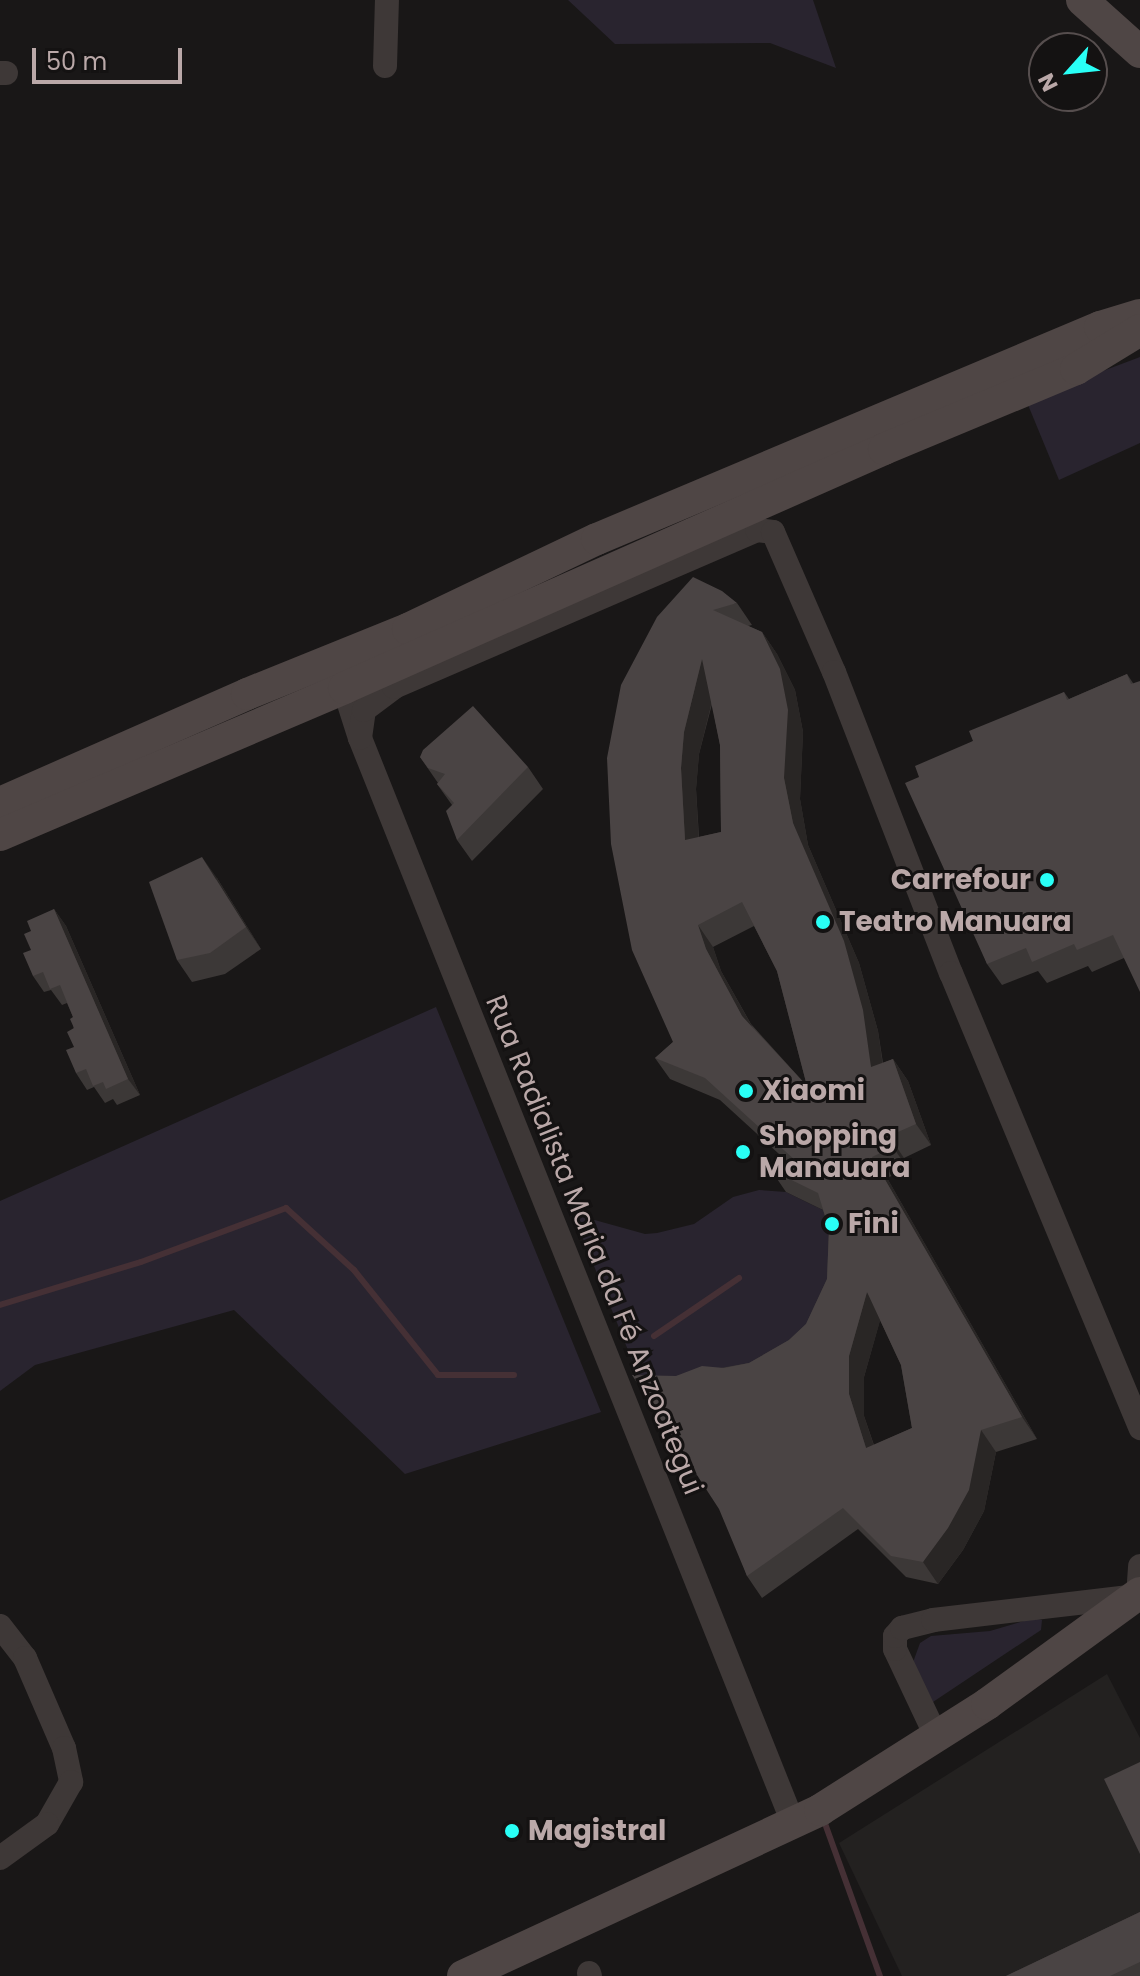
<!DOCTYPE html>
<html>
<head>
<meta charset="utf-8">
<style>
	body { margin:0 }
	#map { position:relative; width:1140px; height:1976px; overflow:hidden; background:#191717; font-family:Poppins,sans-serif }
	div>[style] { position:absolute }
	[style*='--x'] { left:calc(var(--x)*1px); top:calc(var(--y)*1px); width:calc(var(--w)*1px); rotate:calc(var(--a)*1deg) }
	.built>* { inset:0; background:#232120 }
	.green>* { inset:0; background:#29242f }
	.stream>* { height:6px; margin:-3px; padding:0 3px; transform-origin:3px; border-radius:3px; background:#453035 }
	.street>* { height:24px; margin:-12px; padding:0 12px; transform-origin:12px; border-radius:12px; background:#3e3837 }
	.secondary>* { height:32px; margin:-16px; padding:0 16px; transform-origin:16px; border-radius:16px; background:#4f4645 }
	.wall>* { inset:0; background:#3c3837 }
	.shaded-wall>* { inset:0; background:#292625 }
	.building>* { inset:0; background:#4a4444 }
	.dots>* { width:22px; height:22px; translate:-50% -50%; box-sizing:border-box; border:4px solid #141212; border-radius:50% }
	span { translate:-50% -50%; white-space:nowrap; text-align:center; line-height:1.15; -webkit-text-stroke:6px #141212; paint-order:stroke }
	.poi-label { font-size:28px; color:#baa8a8; font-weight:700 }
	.right { translate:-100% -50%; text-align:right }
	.left { translate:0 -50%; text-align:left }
	.street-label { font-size:28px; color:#baa8a8 }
	.north { position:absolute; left:1028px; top:32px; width:80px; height:80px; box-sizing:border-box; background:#141212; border:2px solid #564e4e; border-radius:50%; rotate:243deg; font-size:22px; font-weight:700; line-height:32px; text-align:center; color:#baa8a8 }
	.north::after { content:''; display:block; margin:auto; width:28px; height:36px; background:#29fff6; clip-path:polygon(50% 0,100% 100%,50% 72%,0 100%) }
	.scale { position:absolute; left:32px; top:48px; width:150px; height:36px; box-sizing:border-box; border:4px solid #baa8a8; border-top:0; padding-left:10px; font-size:24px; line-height:28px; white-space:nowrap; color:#baa8a8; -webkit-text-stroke:6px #141212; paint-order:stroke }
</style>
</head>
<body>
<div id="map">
	<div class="built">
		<div style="clip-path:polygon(1107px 1674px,1140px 1738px,1140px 1976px,902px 1976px,839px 1843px)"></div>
	</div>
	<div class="green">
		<div style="clip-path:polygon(568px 0,813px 0,836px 68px,770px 43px,615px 44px)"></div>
		<div style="clip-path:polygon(1140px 357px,1140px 443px,1059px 480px,1026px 400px)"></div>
		<div style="clip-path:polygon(436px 1007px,601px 1412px,405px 1474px,234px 1310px,35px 1365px,0 1391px,0 1201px)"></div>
		<div style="clip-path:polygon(759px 1190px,786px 1192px,833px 1215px,821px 1345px,647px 1397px,573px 1214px,645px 1234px,657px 1233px,694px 1224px,733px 1197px)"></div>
		<div style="clip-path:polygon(1034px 1618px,1042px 1620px,1041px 1630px,933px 1702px,912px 1665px,920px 1643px,931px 1636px,990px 1631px)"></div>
	</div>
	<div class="stream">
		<div style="--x:0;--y:1305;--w:147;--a:-17"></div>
		<div style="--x:141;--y:1262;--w:155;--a:-20.4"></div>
		<div style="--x:286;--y:1208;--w:92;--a:42.4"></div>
		<div style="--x:354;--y:1270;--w:134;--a:51.3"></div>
		<div style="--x:438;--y:1375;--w:76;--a:0"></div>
		<div style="--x:654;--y:1336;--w:103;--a:-34.3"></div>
		<div style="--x:823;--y:1818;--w:168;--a:70.2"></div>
	</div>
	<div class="street">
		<div style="--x:385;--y:66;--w:66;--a:-88.3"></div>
		<div style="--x:0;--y:73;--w:6;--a:0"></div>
		<div style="--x:344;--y:688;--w:52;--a:72.3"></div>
		<div style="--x:360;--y:738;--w:1168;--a:68.24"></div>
		<div style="--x:360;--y:738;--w:28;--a:-82"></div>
		<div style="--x:364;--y:710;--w:38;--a:-37"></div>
		<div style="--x:394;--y:687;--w:395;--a:-23.4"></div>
		<div style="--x:757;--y:530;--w:16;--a:7"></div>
		<div style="--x:773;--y:532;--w:153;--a:66.5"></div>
		<div style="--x:834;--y:672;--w:323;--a:68.8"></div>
		<div style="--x:951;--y:973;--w:493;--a:67.4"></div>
		<div style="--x:0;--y:1626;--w:41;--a:52"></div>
		<div style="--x:25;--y:1658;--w:98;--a:66.6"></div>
		<div style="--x:64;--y:1748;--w:35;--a:78"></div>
		<div style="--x:71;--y:1782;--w:48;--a:119.7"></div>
		<div style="--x:47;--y:1824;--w:58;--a:144.1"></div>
		<div style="--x:937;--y:1738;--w:98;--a:-115.3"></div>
		<div style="--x:895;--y:1649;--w:13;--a:-90"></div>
		<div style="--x:895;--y:1636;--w:11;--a:-49"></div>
		<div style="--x:902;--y:1628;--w:32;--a:-14"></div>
		<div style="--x:933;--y:1620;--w:206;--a:-6.7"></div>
		<div style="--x:1138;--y:1596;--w:30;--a:-86"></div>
		<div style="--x:589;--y:1973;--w:3;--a:72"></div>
	</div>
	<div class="secondary">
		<div style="--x:1082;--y:0;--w:78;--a:41.9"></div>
		<div style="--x:0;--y:803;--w:270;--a:-23.8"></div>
		<div style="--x:247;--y:694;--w:174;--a:-22"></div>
		<div style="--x:408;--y:629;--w:209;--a:-25.5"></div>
		<div style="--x:597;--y:539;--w:546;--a:-22.85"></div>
		<div style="--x:1100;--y:327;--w:42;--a:-16.7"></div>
		<div style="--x:0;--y:835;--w:374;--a:-23.1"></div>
		<div style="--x:344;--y:688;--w:591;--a:-23.87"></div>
		<div style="--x:884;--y:449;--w:208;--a:-22.6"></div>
		<div style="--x:1076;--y:369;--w:75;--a:-31.4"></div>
		<div style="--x:463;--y:1976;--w:394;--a:-24.9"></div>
		<div style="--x:820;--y:1810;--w:198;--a:-32.4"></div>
		<div style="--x:987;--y:1704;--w:189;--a:-36"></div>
	</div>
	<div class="wall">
		<div style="clip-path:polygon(evenodd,737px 603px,752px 625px,748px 626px,762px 632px,777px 654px,795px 690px,803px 732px,800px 799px,808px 845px,859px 963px,878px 1031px,883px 1063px,893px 1059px,908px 1081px,931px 1145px,904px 1158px,908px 1169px,887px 1178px,1037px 1439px,996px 1452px,984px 1511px,963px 1550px,938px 1584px,906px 1577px,858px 1529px,762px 1598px,747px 1576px,676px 1376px,749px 1363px,789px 1340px,806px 1324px,827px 1279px,829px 1229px,823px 1210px,786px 1192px,771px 1170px,790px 1164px,720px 1100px,670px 1079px,655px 1058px,673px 1042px,657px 617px,737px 603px,712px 704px,720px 745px,721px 832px,699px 837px,696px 789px,699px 754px,712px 704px,737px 603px,754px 926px,777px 971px,807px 1086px,751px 1024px,721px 971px,713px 947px,754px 926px,737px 603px,880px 1320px,901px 1365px,912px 1428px,874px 1445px,864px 1416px,864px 1377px,880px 1320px)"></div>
		<div style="clip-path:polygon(1127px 674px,1133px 683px,1124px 958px,1092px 972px,1088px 966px,1047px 983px,1038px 971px,1002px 985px,987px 964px,919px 777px,973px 741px,1064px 692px,1069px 699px)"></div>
		<div style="clip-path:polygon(420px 757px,528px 767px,543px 789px,472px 861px,457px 840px,452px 805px,437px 784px,438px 783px)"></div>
		<div style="clip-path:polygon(217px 878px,261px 949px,225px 974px,192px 982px,177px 960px)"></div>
		<div style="clip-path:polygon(54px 909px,66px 926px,140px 1095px,117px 1105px,113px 1099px,105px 1103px,94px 1087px,87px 1090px,76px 1073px,73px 1017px,67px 1003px,62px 1005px,51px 990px,44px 992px,33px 976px,31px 950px,31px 931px)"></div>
		<div style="clip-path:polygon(1140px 1912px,1140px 1976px,1006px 1976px)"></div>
	</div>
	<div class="shaded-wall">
		<div style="clip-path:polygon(762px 632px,777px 654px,795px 690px,803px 732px,800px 799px,808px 845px,859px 963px,878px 1031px,886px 1088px,871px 1067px,793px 823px,784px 778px)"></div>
		<div style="clip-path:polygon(702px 659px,717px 681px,699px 754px,696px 789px,700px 862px,685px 840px,681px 768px,684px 732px)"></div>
		<div style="clip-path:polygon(202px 857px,217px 878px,261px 949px,246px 927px)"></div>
		<div style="clip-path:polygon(54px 909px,66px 926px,140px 1095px,128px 1079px)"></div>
		<div style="clip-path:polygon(698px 925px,713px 947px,721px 971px,758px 1037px,742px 1016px,706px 949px)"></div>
		<div style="clip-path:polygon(893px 1059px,908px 1081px,931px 1145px,916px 1124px)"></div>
		<div style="clip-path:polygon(889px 1136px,904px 1158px,908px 1169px,893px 1147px)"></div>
		<div style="clip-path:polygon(872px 1157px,887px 1178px,1037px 1439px,1022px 1417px)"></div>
		<div style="clip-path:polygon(867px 1292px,882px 1314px,864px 1377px,864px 1416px,882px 1470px,866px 1448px,849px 1394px,849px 1356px)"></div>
		<div style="clip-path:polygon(981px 1430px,996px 1452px,984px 1511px,963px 1550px,938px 1584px,923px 1562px)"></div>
	</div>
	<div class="building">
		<div style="clip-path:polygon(evenodd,693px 577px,722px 591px,737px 603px,713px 610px,762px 632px,780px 669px,788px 710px,784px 778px,793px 823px,844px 941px,863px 1010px,871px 1067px,893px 1059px,916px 1124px,889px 1136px,893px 1147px,872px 1157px,1022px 1417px,981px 1430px,969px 1490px,948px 1528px,923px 1562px,891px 1556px,843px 1508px,747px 1576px,719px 1509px,632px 1375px,676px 1376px,702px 1366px,724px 1368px,749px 1363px,789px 1340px,806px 1324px,827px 1279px,829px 1229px,818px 1193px,771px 1170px,797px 1162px,705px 1078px,655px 1058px,673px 1042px,632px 950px,611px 844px,607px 758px,621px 685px,657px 617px,693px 577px,702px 659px,720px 745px,721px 832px,685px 840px,681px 768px,684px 732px,702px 659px,693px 577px,742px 902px,777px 971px,807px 1086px,742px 1016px,706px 949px,698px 925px,742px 902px,693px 577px,867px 1292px,901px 1365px,912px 1428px,866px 1448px,849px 1394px,849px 1356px,867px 1292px)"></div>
		<div style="clip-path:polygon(1127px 674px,1131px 684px,1140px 681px,1140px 992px,1113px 935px,1077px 950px,1074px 944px,1032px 962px,1026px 948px,987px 964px,905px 783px,919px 777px,915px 766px,973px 741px,969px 731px,1064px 692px,1067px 700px)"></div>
		<div style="clip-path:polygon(473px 706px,528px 767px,457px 840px,446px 811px,454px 803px,437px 784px,445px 774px,428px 768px,420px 757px,423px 750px)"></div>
		<div style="clip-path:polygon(202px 857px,246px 927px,210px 953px,177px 960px,149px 882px)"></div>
		<div style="clip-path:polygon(54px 909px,128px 1079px,106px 1089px,103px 1082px,93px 1086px,86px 1069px,76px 1073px,66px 1050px,74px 1047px,67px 1032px,74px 1028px,70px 1019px,73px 1017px,60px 985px,50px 989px,43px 972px,33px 976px,23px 953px,31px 950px,24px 934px,31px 931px,27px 921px)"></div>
		<div style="clip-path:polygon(1140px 1762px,1140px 1854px,1104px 1779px)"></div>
		<div style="clip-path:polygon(1140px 1912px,1140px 1962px,1110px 1976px,1006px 1976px)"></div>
	</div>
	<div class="dots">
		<div style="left:1047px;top:880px;background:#29fff6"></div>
		<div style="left:823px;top:922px;background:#29fff6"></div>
		<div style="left:746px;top:1091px;background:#29fff6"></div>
		<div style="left:743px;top:1152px;background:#29fff6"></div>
		<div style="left:832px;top:1224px;background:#29fff6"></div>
		<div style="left:512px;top:1831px;background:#29fff6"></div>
	</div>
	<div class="poi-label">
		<span class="right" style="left:1031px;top:880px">Carrefour</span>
		<span class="left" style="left:839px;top:922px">Teatro Manuara</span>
		<span class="left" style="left:762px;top:1091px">Xiaomi</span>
		<span class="left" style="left:759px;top:1152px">Shopping<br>Manauara</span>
		<span class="left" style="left:848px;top:1224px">Fini</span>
		<span class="left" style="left:528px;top:1831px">Magistral</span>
	</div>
	<div class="street-label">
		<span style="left:594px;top:1245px;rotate:68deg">Rua Radialista Maria da Fé Anzoategui</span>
	</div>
	<div class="north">N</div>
	<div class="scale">50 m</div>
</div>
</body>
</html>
